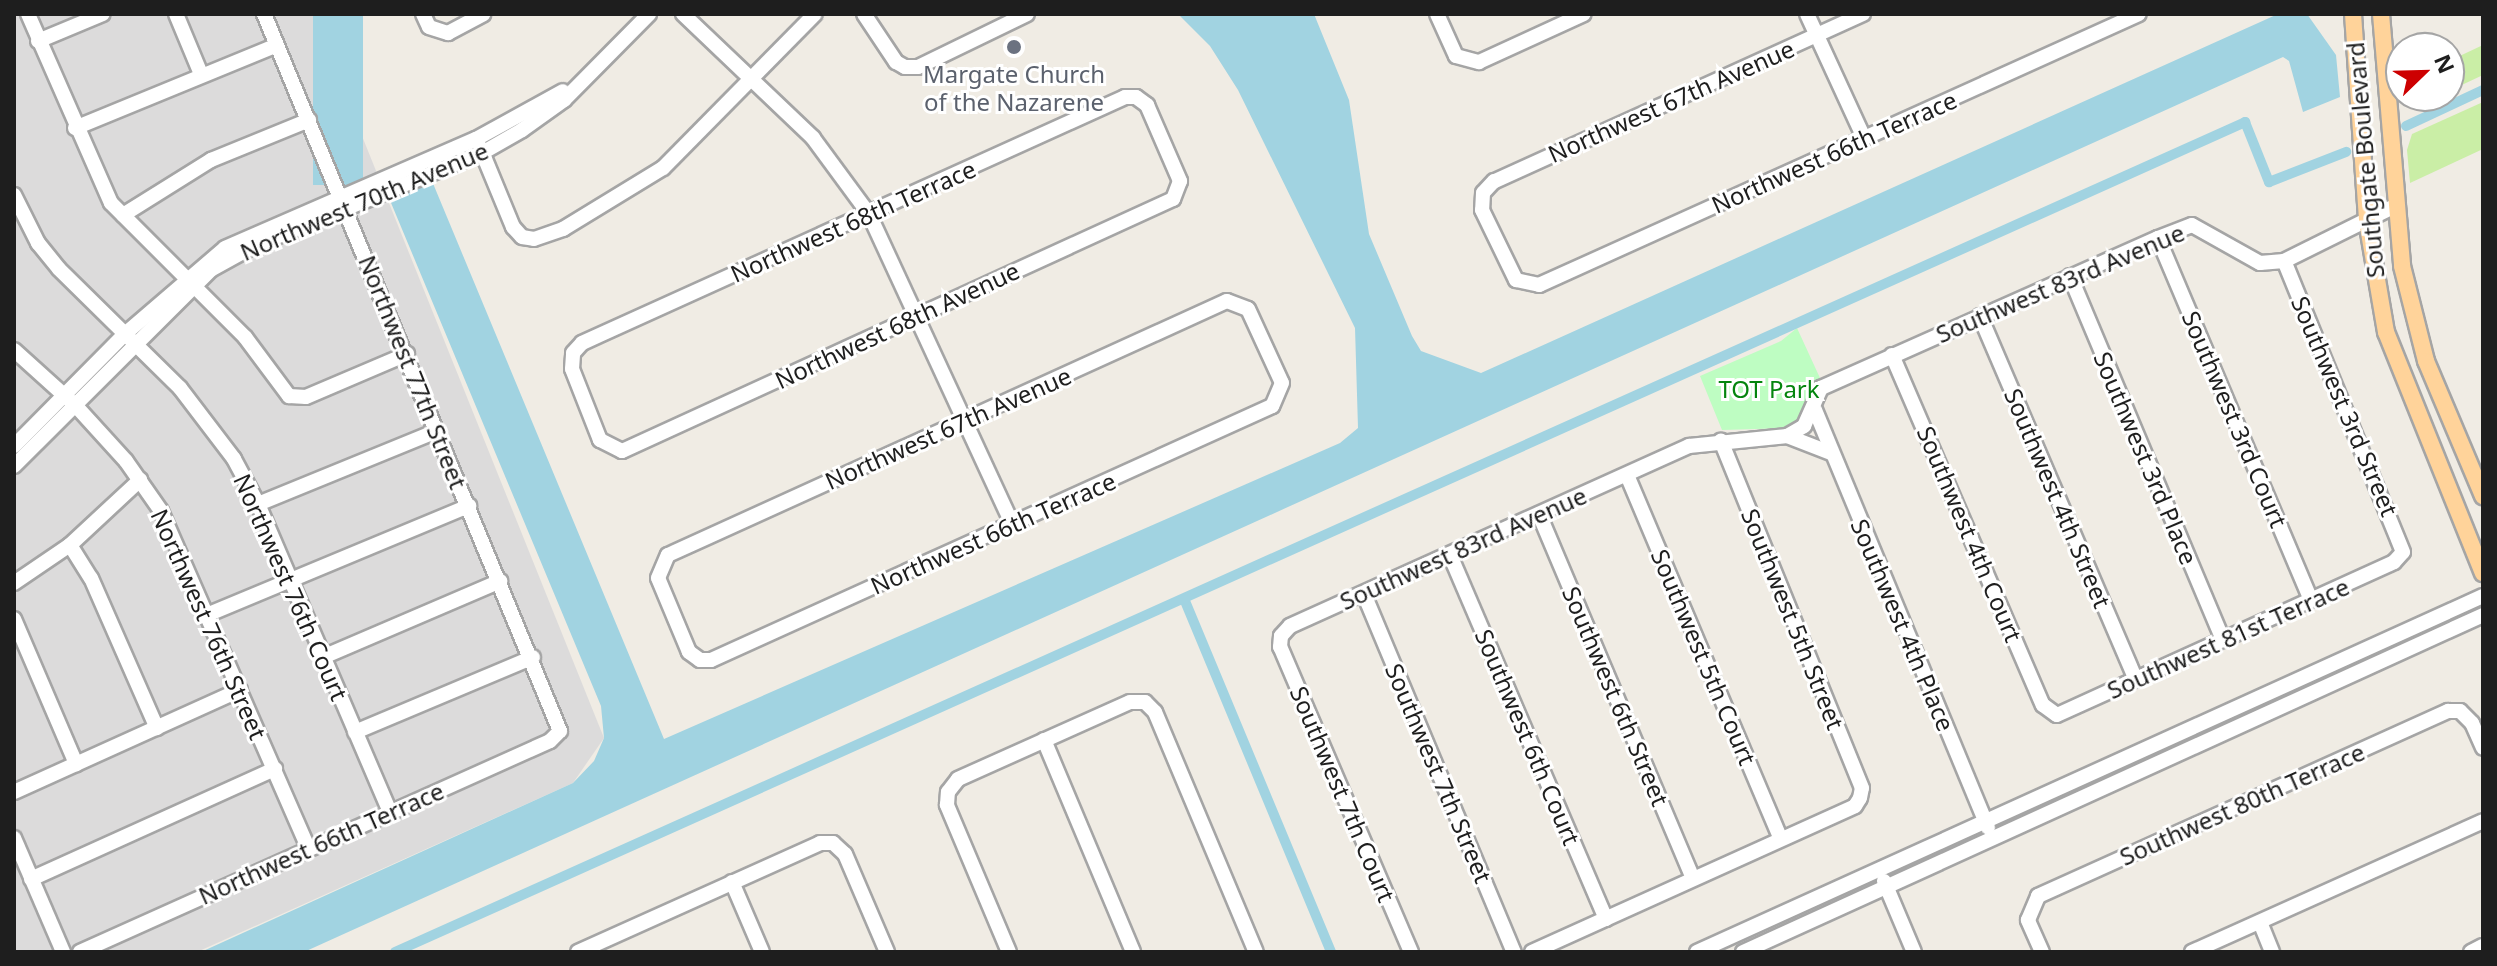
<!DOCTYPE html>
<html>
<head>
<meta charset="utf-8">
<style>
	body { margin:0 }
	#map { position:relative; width:2497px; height:966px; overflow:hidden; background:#f0ece4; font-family:"Noto Sans",sans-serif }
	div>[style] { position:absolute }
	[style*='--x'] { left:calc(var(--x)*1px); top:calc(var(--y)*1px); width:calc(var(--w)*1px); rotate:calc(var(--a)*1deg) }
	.residential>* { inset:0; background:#dcdbdb }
	.grass>* { inset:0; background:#caeea6 }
	.park>* { inset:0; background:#befdc2 }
	.water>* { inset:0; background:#a1d3e1; transform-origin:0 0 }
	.canal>* { height:10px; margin:-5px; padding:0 5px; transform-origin:5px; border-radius:5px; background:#a1d3e1 }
	.roads { filter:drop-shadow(2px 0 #a5a5a5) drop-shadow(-2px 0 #a5a5a5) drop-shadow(0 2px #a5a5a5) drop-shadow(0 -2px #a5a5a5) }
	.minor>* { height:14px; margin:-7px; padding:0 7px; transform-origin:7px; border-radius:7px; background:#fff }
	.major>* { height:16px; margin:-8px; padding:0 8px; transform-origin:8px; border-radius:8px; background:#ffd39a }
	.dots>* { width:22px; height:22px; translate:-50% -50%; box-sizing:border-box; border:4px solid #fff; border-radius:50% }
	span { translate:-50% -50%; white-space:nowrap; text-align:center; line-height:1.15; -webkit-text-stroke:6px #fff; paint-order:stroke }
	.worship-label { font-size:24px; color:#5b616d }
	.street-label { font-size:24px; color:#1e1e1e }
	.park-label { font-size:24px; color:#04850e }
	.frame { position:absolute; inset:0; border:16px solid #1e1e1e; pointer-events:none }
	.north { position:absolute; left:2385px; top:32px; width:80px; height:80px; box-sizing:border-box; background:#fff; border:2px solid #a5a5a5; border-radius:50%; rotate:67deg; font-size:22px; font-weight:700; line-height:32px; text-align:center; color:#1e1e1e }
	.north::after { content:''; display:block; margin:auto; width:28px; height:36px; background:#cd0001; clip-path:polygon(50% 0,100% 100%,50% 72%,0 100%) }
</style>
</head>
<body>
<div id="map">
	<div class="residential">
		<div style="clip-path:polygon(14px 14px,313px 14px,604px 738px,573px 783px,197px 952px,14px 952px)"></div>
	</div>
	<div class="grass">
		<div style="clip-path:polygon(2483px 45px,2483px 75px,2449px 91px,2449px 61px)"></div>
		<div style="clip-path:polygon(2483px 102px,2483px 149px,2410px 183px,2407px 150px,2412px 134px)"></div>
	</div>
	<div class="park">
		<div style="clip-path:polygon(1797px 328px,1820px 378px,1808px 398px,1807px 412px,1789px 428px,1722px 430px,1700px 376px,1781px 341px)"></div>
	</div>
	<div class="water">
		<div style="left:313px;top:14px;width:50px;height:171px"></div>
		<div style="clip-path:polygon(1178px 14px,1314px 14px,1349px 100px,1369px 234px,1412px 336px,1421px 351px,1481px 373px,2278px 14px,2307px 14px,2336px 55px,2340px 97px,2303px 112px,2289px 61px,2283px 57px,304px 952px,201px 952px,573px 783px,594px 761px,604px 738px,601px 706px,389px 198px,432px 181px,664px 739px,1340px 443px,1358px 428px,1355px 328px,1238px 90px,1210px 46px)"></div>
	</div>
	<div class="canal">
		<div style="--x:2406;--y:126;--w:85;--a:-25.1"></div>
		<div style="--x:1185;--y:601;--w:380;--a:67.4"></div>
		<div style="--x:395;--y:952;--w:2028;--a:-24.16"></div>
		<div style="--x:2245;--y:122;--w:65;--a:68.2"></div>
		<div style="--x:2269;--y:182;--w:83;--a:-21.3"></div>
	</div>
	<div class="roads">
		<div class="minor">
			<div style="--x:28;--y:14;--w:206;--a:66.3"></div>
			<div style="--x:111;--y:203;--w:190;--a:45"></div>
			<div style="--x:245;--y:337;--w:74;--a:53.3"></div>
			<div style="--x:289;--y:396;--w:17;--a:3"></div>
			<div style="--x:306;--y:397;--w:110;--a:-23.1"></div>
			<div style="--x:176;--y:14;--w:65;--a:67.4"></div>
			<div style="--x:423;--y:14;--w:14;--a:65"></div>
			<div style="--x:429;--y:27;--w:20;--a:18"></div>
			<div style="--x:448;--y:33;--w:40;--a:-28"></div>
			<div style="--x:683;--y:14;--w:180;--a:43.6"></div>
			<div style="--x:813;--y:138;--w:94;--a:53.6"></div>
			<div style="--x:869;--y:214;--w:341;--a:65.2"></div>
			<div style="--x:864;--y:14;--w:58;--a:56.3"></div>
			<div style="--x:896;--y:62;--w:10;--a:29"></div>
			<div style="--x:905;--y:67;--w:13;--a:0"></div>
			<div style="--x:918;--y:67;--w:121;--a:-25.9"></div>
			<div style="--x:1437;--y:14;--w:46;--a:65.7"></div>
			<div style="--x:1456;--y:56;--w:24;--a:15"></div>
			<div style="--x:1479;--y:62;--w:115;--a:-24.6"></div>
			<div style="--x:1807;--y:14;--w:136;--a:65.3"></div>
			<div style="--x:1863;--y:14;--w:405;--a:155.6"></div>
			<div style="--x:1494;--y:181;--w:16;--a:133"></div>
			<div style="--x:1483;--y:193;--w:17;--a:93"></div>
			<div style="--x:1482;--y:210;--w:78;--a:64.1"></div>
			<div style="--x:1516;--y:280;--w:24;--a:12"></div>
			<div style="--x:1539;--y:285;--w:658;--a:-24.31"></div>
			<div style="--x:38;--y:41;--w:70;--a:-22.6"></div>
			<div style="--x:1125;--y:97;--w:11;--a:0"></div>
			<div style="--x:1136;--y:97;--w:14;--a:36"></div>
			<div style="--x:1147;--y:105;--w:83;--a:66.5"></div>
			<div style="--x:1180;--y:181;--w:19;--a:111"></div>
			<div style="--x:1173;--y:199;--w:606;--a:155.42"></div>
			<div style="--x:622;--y:451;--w:25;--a:-153"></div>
			<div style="--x:600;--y:440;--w:76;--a:-111.5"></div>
			<div style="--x:572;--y:369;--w:16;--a:-86"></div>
			<div style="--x:573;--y:353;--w:13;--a:-48"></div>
			<div style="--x:582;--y:343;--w:596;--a:-24.37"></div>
			<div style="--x:75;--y:128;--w:218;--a:-22.3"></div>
			<div style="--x:480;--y:147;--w:87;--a:67.6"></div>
			<div style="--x:513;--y:227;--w:13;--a:48"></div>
			<div style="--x:522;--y:237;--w:12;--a:9"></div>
			<div style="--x:534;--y:239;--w:31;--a:-19"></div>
			<div style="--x:563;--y:229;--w:117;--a:-31.4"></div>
			<div style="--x:663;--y:168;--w:216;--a:-45.4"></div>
			<div style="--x:14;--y:195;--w:54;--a:63.4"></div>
			<div style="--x:38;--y:243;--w:33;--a:51"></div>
			<div style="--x:59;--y:269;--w:170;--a:44.5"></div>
			<div style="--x:180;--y:388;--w:89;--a:52.7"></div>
			<div style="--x:234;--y:459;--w:51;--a:61.9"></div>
			<div style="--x:258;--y:504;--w:335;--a:66.8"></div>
			<div style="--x:123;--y:215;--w:104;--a:-32"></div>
			<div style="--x:211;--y:160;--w:106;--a:-22.2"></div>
			<div style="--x:2158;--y:238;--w:393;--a:67.1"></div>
			<div style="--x:2070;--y:276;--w:395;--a:67.2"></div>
			<div style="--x:1227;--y:301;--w:22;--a:21"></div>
			<div style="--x:1248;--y:309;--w:81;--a:65.3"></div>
			<div style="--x:1282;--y:383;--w:25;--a:113"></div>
			<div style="--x:1272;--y:406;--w:616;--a:155.64"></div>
			<div style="--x:711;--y:660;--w:11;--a:180"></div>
			<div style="--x:700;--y:660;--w:14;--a:-144"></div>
			<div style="--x:689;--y:652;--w:80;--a:-112.7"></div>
			<div style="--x:658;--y:578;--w:25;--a:-67"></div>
			<div style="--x:668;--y:555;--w:614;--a:-24.44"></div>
			<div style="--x:1980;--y:316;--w:396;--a:66.8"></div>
			<div style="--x:14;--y:350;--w:84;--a:42.1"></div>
			<div style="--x:76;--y:406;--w:74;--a:47.7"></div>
			<div style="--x:126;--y:461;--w:61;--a:55"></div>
			<div style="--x:161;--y:511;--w:368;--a:66.4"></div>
			<div style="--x:1892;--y:355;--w:381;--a:66.7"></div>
			<div style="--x:2043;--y:705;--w:17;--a:36"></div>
			<div style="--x:2057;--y:715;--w:370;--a:-24.4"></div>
			<div style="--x:2394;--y:562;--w:13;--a:-48"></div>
			<div style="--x:2403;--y:552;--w:314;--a:-112.2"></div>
			<div style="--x:1815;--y:410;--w:452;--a:67.5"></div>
			<div style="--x:1787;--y:436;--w:20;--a:-30"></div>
			<div style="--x:1804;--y:426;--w:42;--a:-65.9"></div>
			<div style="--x:1821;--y:388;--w:369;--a:-24"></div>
			<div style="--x:2158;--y:238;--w:36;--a:-21"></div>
			<div style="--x:2192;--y:225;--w:78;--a:29.2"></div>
			<div style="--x:2260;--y:263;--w:24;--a:-5"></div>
			<div style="--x:2284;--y:261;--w:126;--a:-26.4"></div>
			<div style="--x:14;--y:446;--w:159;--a:-45.3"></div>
			<div style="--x:126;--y:333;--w:130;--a:-40.6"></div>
			<div style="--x:225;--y:248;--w:274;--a:-23.5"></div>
			<div style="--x:476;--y:139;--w:99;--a:-28.9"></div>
			<div style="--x:14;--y:466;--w:279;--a:-44.9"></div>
			<div style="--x:212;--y:269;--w:48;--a:-28.7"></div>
			<div style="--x:254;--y:246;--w:246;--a:-22.2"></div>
			<div style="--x:482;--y:153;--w:46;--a:-29.9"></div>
			<div style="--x:522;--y:130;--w:52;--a:-35.5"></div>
			<div style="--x:564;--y:100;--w:121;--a:-45.3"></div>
			<div style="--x:1627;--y:475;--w:395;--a:67.1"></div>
			<div style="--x:258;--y:504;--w:193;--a:-22.2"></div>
			<div style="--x:1539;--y:514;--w:395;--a:67.1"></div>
			<div style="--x:70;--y:545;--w:39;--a:58"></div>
			<div style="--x:91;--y:578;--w:164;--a:66.3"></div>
			<div style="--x:1450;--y:555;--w:396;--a:66.8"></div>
			<div style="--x:14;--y:583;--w:68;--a:-34.2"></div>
			<div style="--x:70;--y:545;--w:96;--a:-42.9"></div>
			<div style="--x:1364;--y:594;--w:388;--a:67.3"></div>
			<div style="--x:209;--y:614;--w:282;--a:-22.6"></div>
			<div style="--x:14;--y:619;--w:158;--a:66.8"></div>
			<div style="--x:323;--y:657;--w:193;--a:-23.2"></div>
			<div style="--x:355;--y:732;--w:193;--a:-22.8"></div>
			<div style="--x:1044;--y:740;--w:230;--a:67.2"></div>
			<div style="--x:14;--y:792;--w:248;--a:-24.3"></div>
			<div style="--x:14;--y:838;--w:124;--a:66.7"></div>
			<div style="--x:31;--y:879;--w:268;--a:-24.3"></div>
			<div style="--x:1884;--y:881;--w:77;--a:67.1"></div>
			<div style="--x:732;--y:882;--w:76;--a:66.8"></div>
			<div style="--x:2260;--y:922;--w:32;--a:68"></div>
			<div style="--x:80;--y:952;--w:515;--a:-24.18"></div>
			<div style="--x:550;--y:741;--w:14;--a:-45"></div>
			<div style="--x:560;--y:731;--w:776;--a:-112.43"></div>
			<div style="--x:578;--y:952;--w:265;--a:-24.2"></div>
			<div style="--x:820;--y:843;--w:13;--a:0"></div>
			<div style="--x:833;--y:843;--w:16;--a:43"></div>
			<div style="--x:845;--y:854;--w:107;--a:66.8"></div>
			<div style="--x:1009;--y:952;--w:160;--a:-112.9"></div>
			<div style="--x:947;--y:805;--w:13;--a:-86"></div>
			<div style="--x:948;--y:792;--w:16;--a:-52"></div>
			<div style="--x:958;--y:779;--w:188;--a:-24.1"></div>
			<div style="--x:1130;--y:702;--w:15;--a:0"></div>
			<div style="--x:1145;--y:702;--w:14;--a:45"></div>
			<div style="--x:1155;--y:712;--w:260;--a:67.2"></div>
			<div style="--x:1411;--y:952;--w:332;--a:-113.2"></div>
			<div style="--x:1280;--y:647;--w:11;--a:-85"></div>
			<div style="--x:1281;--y:636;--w:13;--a:-48"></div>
			<div style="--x:1290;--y:626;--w:438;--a:-24.3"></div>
			<div style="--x:1689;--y:446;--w:99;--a:-5.8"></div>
			<div style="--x:1787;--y:436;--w:47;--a:21.1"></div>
			<div style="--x:1532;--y:952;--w:354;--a:-24.3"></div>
			<div style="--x:1855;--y:806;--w:9;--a:-58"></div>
			<div style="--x:1860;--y:798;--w:10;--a:-79"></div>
			<div style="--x:1862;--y:788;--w:375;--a:-112.1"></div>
			<div style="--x:1697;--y:952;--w:863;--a:-24.37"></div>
			<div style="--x:1743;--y:952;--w:813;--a:-24.48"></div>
			<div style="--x:2042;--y:952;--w:35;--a:-114"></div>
			<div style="--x:2028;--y:920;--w:26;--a:-67"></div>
			<div style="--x:2038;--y:896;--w:450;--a:-24.3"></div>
			<div style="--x:2448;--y:711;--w:12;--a:0"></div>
			<div style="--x:2460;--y:711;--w:17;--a:45"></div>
			<div style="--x:2472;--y:723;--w:27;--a:66"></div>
			<div style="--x:2192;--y:952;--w:319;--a:-24.2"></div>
			<div style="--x:2471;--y:952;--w:13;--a:-27"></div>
		</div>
		<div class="major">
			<div style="--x:2353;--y:14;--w:207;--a:86.1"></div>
			<div style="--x:2367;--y:221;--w:113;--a:80.3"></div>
			<div style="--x:2386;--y:332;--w:260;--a:68.1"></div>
			<div style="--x:2381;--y:14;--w:253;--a:85.2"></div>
			<div style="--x:2402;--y:266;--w:98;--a:75.8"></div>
			<div style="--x:2426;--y:361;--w:147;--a:67.1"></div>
		</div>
	</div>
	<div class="dots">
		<div style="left:1014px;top:47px;background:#6b7280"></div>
	</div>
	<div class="worship-label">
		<span style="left:1014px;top:88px">Margate Church<br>of the Nazarene</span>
	</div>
	<div class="street-label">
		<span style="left:1671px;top:101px;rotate:-24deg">Northwest 67th Avenue</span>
		<span style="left:1834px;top:152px;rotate:-24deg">Northwest 66th Terrace</span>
		<span style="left:2365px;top:160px;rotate:-95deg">Southgate Boulevard</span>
		<span style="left:364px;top:201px;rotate:-23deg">Northwest 70th Avenue</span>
		<span style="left:853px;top:221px;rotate:-24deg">Northwest 68th Terrace</span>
		<span style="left:2060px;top:283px;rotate:-23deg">Southwest 83rd Avenue</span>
		<span style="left:897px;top:325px;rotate:-25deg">Northwest 68th Avenue</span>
		<span style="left:413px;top:372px;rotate:68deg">Northwest 77th Street</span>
		<span style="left:2345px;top:406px;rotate:67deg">Southwest 3rd Street</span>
		<span style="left:2235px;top:419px;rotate:67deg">Southwest 3rd Court</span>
		<span style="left:948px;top:428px;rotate:-24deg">Northwest 67th Avenue</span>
		<span style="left:2146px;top:458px;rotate:67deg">Southwest 3rd Place</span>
		<span style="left:2058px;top:498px;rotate:67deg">Southwest 4th Street</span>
		<span style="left:993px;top:533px;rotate:-24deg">Northwest 66th Terrace</span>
		<span style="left:1970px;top:534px;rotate:67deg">Southwest 4th Court</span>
		<span style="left:1463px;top:548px;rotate:-24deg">Southwest 83rd Avenue</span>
		<span style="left:291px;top:587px;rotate:66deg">Northwest 76th Court</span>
		<span style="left:1793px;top:619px;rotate:68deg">Southwest 5th Street</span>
		<span style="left:209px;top:624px;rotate:66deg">Northwest 76th Street</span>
		<span style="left:1903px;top:625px;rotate:67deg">Southwest 4th Place</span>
		<span style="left:2228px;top:638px;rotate:-24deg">Southwest 81st Terrace</span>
		<span style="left:1704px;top:657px;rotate:67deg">Southwest 5th Court</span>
		<span style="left:1616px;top:696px;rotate:67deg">Southwest 6th Street</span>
		<span style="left:1528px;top:737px;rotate:67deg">Southwest 6th Court</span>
		<span style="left:1439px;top:773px;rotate:67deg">Southwest 7th Street</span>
		<span style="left:1343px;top:794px;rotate:67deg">Southwest 7th Court</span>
		<span style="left:2242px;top:804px;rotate:-24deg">Southwest 80th Terrace</span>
		<span style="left:321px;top:843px;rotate:-24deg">Northwest 66th Terrace</span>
	</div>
	<div class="park-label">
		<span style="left:1769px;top:389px">TOT Park</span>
	</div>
	<div class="frame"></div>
	<div class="north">N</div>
</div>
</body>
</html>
